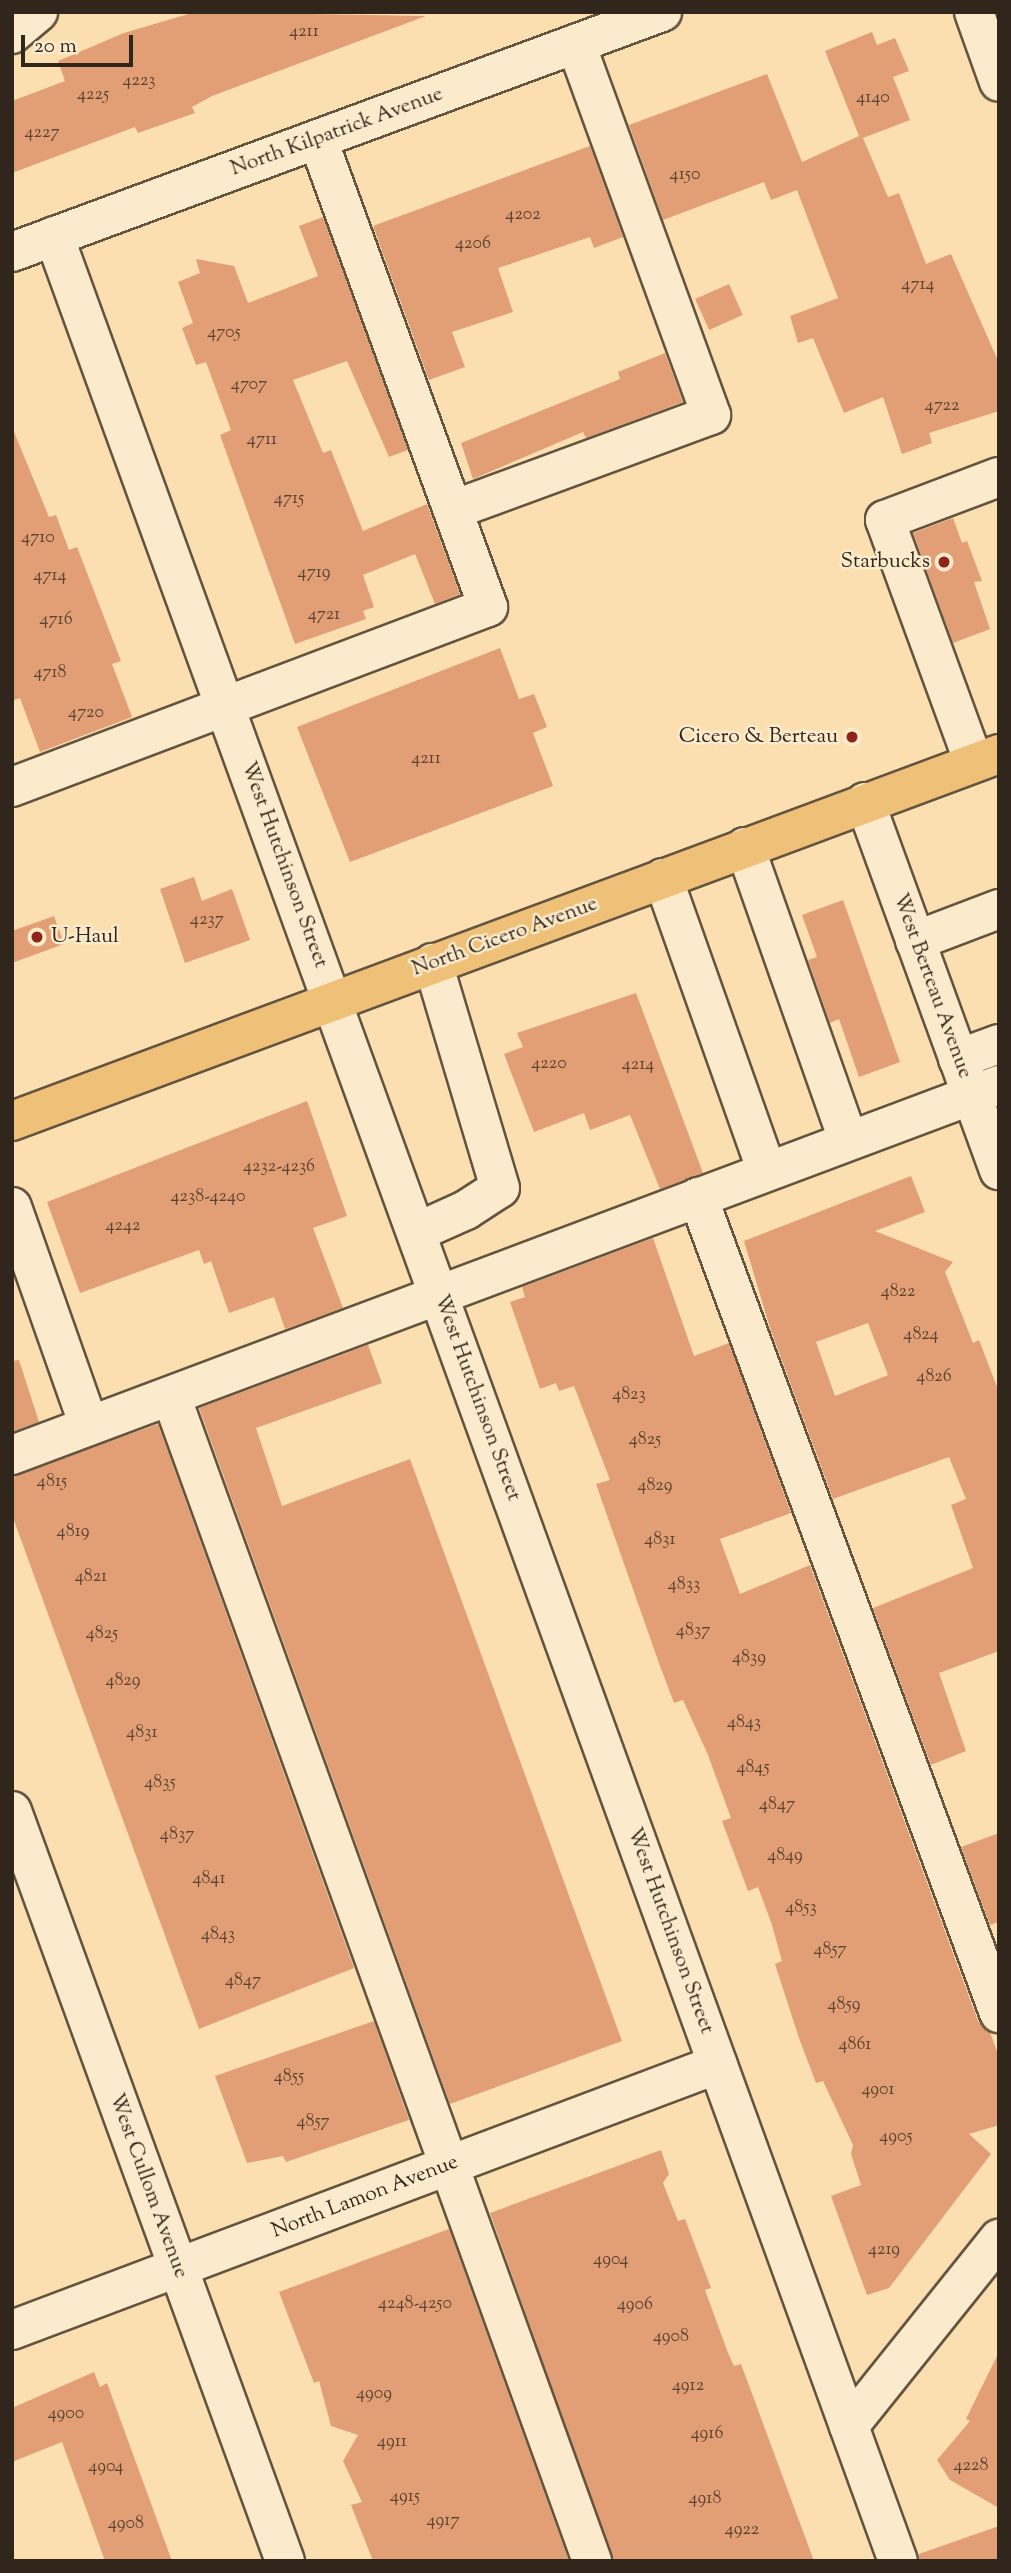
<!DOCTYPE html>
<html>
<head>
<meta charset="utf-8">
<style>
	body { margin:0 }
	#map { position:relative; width:1011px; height:2573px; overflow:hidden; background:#fbdfb0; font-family:"Sorts Mill Goudy",serif }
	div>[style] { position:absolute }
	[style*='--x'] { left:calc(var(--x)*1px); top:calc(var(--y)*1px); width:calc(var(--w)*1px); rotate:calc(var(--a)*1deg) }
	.building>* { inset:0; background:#e29f76; transform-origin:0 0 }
	.roads { filter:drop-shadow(2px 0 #635440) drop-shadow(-2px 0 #635440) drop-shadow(0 2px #635440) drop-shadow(0 -2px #635440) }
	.minor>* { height:38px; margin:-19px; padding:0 19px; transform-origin:19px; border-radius:19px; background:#fceacc }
	.major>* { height:38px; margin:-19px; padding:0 19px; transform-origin:19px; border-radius:19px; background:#eec078 }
	.dots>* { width:19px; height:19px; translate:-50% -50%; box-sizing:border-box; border:4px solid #fceacc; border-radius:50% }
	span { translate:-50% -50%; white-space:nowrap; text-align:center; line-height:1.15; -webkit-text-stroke:5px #fceacc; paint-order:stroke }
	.number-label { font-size:18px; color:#5c4432 }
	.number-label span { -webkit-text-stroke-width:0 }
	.street-label { font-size:21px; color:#30261b }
	.poi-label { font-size:21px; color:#30261b }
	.right { translate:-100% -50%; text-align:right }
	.left { translate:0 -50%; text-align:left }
	.frame { position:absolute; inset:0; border:14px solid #30261b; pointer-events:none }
	.scale { position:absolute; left:21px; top:35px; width:112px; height:32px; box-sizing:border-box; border:4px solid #30261b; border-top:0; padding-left:9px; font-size:21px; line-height:24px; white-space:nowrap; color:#30261b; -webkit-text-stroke:5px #fceacc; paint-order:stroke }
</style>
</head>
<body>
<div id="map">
	<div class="building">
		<div style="clip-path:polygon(195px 12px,426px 16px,212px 96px,192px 107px,195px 113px,138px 133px,135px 127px,12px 173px,12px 101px,65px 81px,58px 61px,124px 33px)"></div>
		<div style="clip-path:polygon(872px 32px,877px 45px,895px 38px,909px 71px,893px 77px,910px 120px,863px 138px,888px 197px,899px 193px,926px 264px,951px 254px,999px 363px,999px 411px,929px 433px,932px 443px,902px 454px,883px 397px,844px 413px,813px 338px,798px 343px,790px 316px,838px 298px,797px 190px,771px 200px,764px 182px,663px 220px,629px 125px,767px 74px,802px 162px,859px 136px,825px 51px)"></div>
		<div style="clip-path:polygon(590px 146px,623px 237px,594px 248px,590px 237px,498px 268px,513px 312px,452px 332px,465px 367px,429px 380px,373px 226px)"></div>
		<div style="clip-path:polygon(323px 217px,408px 450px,389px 457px,347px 361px,293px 380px,323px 453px,331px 450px,363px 531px,427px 504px,460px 594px,435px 604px,415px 554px,363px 575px,374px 607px,363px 611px,366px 619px,295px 644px,220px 435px,231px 430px,206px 362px,196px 365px,182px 328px,193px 323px,178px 282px,200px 273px,196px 259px,234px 266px,248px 303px,318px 276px,299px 226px)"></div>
		<div style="left:729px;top:284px;width:34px;height:37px;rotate:66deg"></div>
		<div style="clip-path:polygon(665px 353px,683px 402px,586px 438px,583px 432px,473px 479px,461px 443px,620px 379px,618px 372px)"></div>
		<div style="clip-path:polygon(12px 427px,49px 517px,56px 515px,69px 550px,77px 547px,121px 661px,112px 664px,132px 717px,40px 752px,20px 698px,12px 701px)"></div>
		<div style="clip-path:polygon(953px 518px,962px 543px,967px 541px,982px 581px,974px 582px,990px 629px,953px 643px,913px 533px)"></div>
		<div style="clip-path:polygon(500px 648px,519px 699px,534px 694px,547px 727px,533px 733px,553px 786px,350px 862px,297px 727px)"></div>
		<div style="clip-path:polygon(194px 877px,202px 901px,232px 889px,250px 940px,185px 963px,160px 889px)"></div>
		<div style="clip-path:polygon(843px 900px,900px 1062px,859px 1077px,839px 1019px,830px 1023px,808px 960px,817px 957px,802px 915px)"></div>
		<div style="clip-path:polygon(54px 916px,64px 944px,12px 963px,12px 931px)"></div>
		<div style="clip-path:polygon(636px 993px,703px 1173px,660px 1189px,630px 1115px,590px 1130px,584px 1113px,534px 1132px,504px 1054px,523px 1047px,517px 1033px)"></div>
		<div style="clip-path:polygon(307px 1101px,347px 1216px,313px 1228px,343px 1308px,285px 1329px,274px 1297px,229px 1313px,211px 1261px,204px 1264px,199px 1250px,80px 1293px,47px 1202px)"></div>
		<div style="clip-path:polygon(evenodd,911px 1176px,925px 1212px,875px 1231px,953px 1262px,945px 1272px,973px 1343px,979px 1340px,999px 1392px,999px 1651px,939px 1673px,966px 1751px,931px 1765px,873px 1608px,973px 1568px,951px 1505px,966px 1499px,949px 1457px,833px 1499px,770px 1328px,744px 1241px,911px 1176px,868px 1323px,888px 1375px,835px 1396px,816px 1342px,868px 1323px)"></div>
		<div style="clip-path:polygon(653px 1238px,694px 1356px,729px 1343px,791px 1513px,720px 1539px,740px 1594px,810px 1565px,978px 2021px,990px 2032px,999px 2057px,999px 2125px,969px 2134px,991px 2154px,889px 2288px,867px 2295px,831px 2196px,861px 2185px,851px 2154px,853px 2145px,823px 2081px,816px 2083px,799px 2038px,775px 1964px,782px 1961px,772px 1925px,758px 1887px,748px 1891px,722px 1821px,731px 1818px,708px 1755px,683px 1700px,674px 1703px,660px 1666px,596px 1484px,610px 1480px,574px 1386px,559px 1391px,556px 1383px,540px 1389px,510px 1302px,525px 1297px,522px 1287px)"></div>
		<div style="clip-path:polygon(368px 1345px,382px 1383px,256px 1428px,282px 1506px,410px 1459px,622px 2041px,450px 2104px,199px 1408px)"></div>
		<div style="clip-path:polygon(19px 1360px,39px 1422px,12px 1432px,12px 1361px)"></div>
		<div style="clip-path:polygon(158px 1424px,354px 1968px,199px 2029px,12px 1515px,12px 1476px)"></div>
		<div style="clip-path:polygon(999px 1833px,999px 1922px,990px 1925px,961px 1847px)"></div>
		<div style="clip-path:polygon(374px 2021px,409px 2120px,286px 2162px,283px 2156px,247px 2163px,215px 2076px)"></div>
		<div style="clip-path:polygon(661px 2150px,669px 2174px,663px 2183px,678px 2221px,685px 2219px,711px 2288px,705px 2290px,728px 2353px,734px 2366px,741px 2364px,814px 2561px,613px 2561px,490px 2213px)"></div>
		<div style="clip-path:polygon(449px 2229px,569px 2561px,373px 2561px,351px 2505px,362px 2502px,343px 2461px,358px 2435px,331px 2426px,319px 2381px,314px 2383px,279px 2292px)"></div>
		<div style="clip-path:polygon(999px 2352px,999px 2508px,950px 2480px,937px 2460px,970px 2421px,966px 2419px)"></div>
		<div style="clip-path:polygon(94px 2372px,100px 2387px,107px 2383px,172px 2561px,105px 2561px,62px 2442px,12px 2462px,12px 2408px)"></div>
		<div style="clip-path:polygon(999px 2526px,999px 2561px,919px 2561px,919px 2554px)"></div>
	</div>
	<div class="roads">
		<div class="minor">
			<div style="--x:974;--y:12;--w:74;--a:70.3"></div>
			<div style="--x:12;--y:34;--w:34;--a:-40"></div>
			<div style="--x:54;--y:236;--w:2473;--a:70.05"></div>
			<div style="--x:12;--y:252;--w:693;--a:-20.27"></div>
			<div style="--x:453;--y:510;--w:275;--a:-20.2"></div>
			<div style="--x:711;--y:415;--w:395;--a:-110"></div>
			<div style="--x:974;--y:763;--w:259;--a:-110.1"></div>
			<div style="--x:885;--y:520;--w:122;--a:-20.7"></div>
			<div style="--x:12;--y:787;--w:509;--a:-20.71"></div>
			<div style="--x:488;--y:607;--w:498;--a:-110"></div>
			<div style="--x:865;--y:802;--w:392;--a:70"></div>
			<div style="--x:745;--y:847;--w:311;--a:70.6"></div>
			<div style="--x:663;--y:878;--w:311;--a:70.5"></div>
			<div style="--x:915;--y:941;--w:90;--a:-20.9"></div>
			<div style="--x:958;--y:1059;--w:44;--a:-20.1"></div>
			<div style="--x:698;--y:1197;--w:870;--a:69.75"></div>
			<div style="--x:12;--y:1207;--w:232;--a:70.6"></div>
			<div style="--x:417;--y:1232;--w:54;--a:-24.2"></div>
			<div style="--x:466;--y:1210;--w:40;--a:-32.9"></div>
			<div style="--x:500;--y:1188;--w:235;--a:-106.6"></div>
			<div style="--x:171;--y:1396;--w:1239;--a:70.13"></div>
			<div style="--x:12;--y:1455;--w:1054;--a:-20.55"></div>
			<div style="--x:12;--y:1811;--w:798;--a:70"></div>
			<div style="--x:12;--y:2330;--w:754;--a:-20.64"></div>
			<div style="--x:849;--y:2426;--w:240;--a:-51.3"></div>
		</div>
		<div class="major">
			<div style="--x:12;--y:1121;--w:1053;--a:-20.4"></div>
		</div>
	</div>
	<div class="dots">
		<div style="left:944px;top:562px;background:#8f2418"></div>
		<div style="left:852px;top:737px;background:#8f2418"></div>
		<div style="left:37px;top:937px;background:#8f2418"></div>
	</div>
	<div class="number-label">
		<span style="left:304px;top:32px">4211</span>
		<span style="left:139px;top:81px">4223</span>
		<span style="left:93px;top:95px">4225</span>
		<span style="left:873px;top:98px">4140</span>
		<span style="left:42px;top:133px">4227</span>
		<span style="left:685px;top:175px">4150</span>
		<span style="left:523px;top:215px">4202</span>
		<span style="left:473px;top:244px">4206</span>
		<span style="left:918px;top:285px">4714</span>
		<span style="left:224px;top:333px">4705</span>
		<span style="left:249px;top:385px">4707</span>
		<span style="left:942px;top:406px">4722</span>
		<span style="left:262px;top:440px">4711</span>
		<span style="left:289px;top:499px">4715</span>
		<span style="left:38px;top:538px">4710</span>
		<span style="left:314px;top:573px">4719</span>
		<span style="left:50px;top:576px">4714</span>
		<span style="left:324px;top:615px">4721</span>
		<span style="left:56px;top:620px">4716</span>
		<span style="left:50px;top:673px">4718</span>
		<span style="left:86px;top:713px">4720</span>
		<span style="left:426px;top:759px">4211</span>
		<span style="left:207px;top:920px">4237</span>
		<span style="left:549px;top:1064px">4220</span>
		<span style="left:638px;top:1065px">4214</span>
		<span style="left:279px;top:1167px">4232-4236</span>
		<span style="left:208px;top:1197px">4238-4240</span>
		<span style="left:123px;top:1226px">4242</span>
		<span style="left:898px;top:1292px">4822</span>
		<span style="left:921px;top:1335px">4824</span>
		<span style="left:934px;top:1377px">4826</span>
		<span style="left:629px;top:1395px">4823</span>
		<span style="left:645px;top:1440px">4825</span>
		<span style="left:52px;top:1482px">4815</span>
		<span style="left:655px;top:1486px">4829</span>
		<span style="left:73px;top:1532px">4819</span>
		<span style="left:660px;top:1540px">4831</span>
		<span style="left:91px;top:1577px">4821</span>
		<span style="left:684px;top:1585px">4833</span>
		<span style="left:693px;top:1631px">4837</span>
		<span style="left:102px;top:1634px">4825</span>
		<span style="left:749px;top:1658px">4839</span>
		<span style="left:123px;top:1681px">4829</span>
		<span style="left:744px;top:1723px">4843</span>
		<span style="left:142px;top:1733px">4831</span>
		<span style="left:753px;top:1768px">4845</span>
		<span style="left:160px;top:1783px">4835</span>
		<span style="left:777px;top:1805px">4847</span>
		<span style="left:177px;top:1835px">4837</span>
		<span style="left:785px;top:1856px">4849</span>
		<span style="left:209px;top:1879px">4841</span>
		<span style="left:801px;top:1908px">4853</span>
		<span style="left:218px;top:1935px">4843</span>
		<span style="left:830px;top:1950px">4857</span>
		<span style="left:243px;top:1981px">4847</span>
		<span style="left:844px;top:2005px">4859</span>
		<span style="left:855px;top:2045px">4861</span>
		<span style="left:289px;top:2077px">4855</span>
		<span style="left:878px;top:2090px">4901</span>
		<span style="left:313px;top:2122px">4857</span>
		<span style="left:896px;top:2137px">4905</span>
		<span style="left:884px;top:2250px">4219</span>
		<span style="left:611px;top:2260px">4904</span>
		<span style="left:415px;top:2304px">4248-4250</span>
		<span style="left:635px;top:2305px">4906</span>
		<span style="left:671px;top:2337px">4908</span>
		<span style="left:688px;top:2386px">4912</span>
		<span style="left:374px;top:2394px">4909</span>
		<span style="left:66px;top:2414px">4900</span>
		<span style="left:707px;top:2434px">4916</span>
		<span style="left:392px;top:2442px">4911</span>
		<span style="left:971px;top:2466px">4228</span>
		<span style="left:106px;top:2467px">4904</span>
		<span style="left:405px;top:2497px">4915</span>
		<span style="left:705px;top:2499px">4918</span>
		<span style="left:443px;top:2521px">4917</span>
		<span style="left:126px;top:2524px">4908</span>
		<span style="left:742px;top:2530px">4922</span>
	</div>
	<div class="street-label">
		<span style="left:337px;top:132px;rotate:-20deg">North Kilpatrick Avenue</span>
		<span style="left:284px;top:865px;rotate:70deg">West Hutchinson Street</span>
		<span style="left:505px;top:937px;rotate:-20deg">North Cicero Avenue</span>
		<span style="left:932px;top:986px;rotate:70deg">West Berteau Avenue</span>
		<span style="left:477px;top:1398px;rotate:70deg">West Hutchinson Street</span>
		<span style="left:670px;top:1931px;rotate:70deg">West Hutchinson Street</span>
		<span style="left:148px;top:2186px;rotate:70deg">West Cullom Avenue</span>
		<span style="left:365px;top:2197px;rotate:-21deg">North Lamon Avenue</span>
	</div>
	<div class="poi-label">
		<span class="right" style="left:930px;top:562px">Starbucks</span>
		<span class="right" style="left:838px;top:737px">Cicero &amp; Berteau</span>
		<span class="left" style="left:51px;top:937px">U-Haul</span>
	</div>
	<div class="frame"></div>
	<div class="scale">20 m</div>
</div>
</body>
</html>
